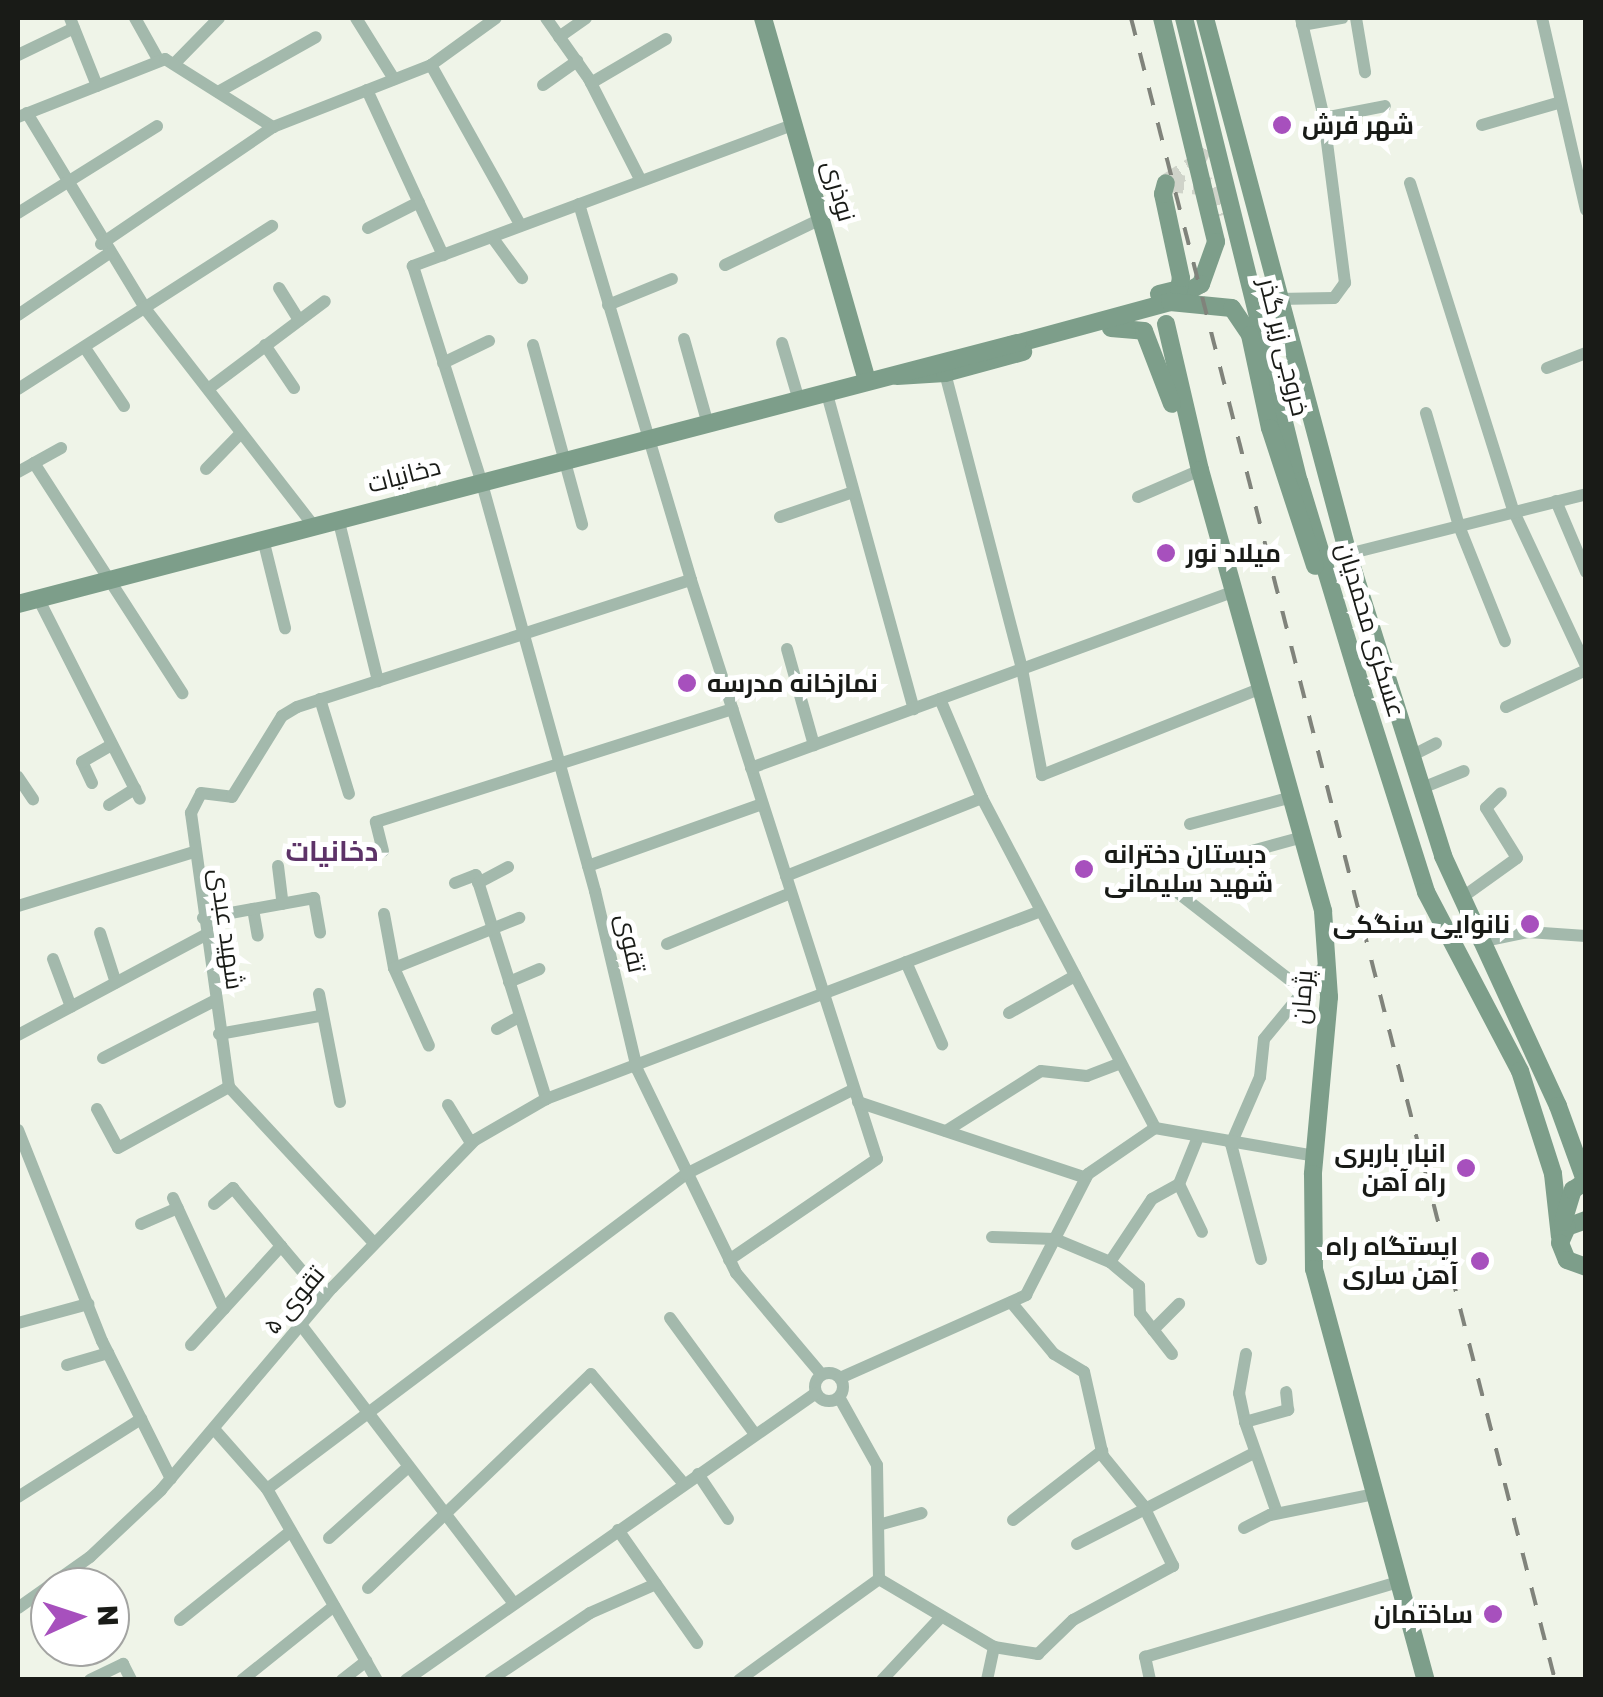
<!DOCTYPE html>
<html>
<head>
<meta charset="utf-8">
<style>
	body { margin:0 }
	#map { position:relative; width:1603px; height:1697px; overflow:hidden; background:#eff4e8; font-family:"Golos Text",Cairo,sans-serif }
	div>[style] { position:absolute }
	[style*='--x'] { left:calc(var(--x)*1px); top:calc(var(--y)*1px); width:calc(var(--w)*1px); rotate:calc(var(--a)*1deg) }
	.secondary-tunnel>* { height:18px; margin-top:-9px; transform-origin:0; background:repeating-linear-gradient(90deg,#cfd3c9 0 18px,transparent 0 27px) }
	.street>* { height:12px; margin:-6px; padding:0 6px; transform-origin:6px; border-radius:6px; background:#a3b9ac }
	.street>.ring { margin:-6px; padding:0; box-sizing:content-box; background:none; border:12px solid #a3b9ac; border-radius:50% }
	.secondary>* { height:18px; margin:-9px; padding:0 9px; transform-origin:9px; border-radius:9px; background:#7d9e8a }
	.rail>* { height:4px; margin-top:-2px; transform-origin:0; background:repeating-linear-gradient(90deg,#80837b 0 18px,transparent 0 36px) }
	.dots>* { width:28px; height:28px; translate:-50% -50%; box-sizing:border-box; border:5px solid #fff; border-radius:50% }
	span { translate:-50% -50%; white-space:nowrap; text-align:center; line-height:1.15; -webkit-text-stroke:10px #fff; paint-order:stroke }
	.poi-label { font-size:25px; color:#191b17; font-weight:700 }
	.left { translate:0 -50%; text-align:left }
	.right { translate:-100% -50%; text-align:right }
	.street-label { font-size:25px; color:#191b17 }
	.neighbourhood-label { font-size:28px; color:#5d3368; font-weight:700 }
	.frame { position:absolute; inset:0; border:20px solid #191b17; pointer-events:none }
	.north { position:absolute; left:30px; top:1567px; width:100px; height:100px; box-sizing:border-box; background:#fff; border:2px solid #a3a4a2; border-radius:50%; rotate:87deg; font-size:28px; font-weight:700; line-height:40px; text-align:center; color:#191b17 }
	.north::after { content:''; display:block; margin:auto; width:35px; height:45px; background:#a750bd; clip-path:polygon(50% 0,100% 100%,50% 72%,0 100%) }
</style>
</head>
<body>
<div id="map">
	<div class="secondary-tunnel">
		<div style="--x:1166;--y:183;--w:49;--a:4.7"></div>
		<div style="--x:1215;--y:187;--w:29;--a:70"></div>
		<div style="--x:1166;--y:183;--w:35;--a:-33"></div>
		<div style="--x:1195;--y:164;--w:25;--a:-63"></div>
	</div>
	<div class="street">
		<div style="--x:70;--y:18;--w:73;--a:68.3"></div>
		<div style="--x:135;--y:18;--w:49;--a:60.8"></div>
		<div style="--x:356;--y:18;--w:72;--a:58.1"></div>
		<div style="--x:546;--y:18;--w:75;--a:54.8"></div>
		<div style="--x:589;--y:79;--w:114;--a:63"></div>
		<div style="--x:1356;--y:18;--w:55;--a:80.5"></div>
		<div style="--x:1542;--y:18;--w:197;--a:77.1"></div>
		<div style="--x:1302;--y:25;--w:41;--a:-9.9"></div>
		<div style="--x:559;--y:37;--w:33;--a:-35"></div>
		<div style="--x:18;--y:55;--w:62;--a:-25.7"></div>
		<div style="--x:174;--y:64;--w:64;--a:-45.6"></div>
		<div style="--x:431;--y:65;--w:184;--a:60.8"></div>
		<div style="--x:591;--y:83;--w:87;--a:-30.4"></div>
		<div style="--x:543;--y:85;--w:42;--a:-35.2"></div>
		<div style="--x:367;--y:90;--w:182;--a:65.3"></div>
		<div style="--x:218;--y:92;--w:112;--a:-29.3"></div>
		<div style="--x:27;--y:113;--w:232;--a:58.8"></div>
		<div style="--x:147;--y:311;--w:271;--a:52.2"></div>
		<div style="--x:18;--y:117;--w:158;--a:-21.5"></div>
		<div style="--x:165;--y:59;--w:128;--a:32.2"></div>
		<div style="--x:273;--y:127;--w:170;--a:-21.4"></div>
		<div style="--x:431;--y:65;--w:80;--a:-35.9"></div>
		<div style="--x:1324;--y:118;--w:62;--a:-11.1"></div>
		<div style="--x:795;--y:124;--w:408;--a:159.6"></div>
		<div style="--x:413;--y:266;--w:225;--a:72.4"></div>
		<div style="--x:481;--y:480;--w:427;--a:74.5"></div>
		<div style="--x:595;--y:891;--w:183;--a:76.7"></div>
		<div style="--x:637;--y:1069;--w:227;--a:64.1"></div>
		<div style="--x:736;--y:1273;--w:133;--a:49.9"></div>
		<div style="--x:1482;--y:125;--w:82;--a:-16.2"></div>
		<div style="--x:1410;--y:183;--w:345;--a:72.5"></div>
		<div style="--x:1514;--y:512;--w:170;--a:64.9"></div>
		<div style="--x:579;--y:204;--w:392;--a:73.4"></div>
		<div style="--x:691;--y:580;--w:608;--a:72.19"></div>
		<div style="--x:877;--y:1159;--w:179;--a:145.7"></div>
		<div style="--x:18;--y:213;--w:164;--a:-32"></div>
		<div style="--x:368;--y:228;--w:57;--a:-27"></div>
		<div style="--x:492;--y:237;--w:51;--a:53.8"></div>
		<div style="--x:101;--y:244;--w:208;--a:-34.2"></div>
		<div style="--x:725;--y:265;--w:106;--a:-25.6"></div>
		<div style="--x:279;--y:288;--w:38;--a:58"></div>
		<div style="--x:1277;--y:299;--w:57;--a:-1"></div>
		<div style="--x:1334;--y:298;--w:19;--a:-54"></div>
		<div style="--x:1345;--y:283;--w:166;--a:-97.3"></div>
		<div style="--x:1324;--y:118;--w:103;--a:-103"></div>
		<div style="--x:608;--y:305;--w:69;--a:-22.1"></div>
		<div style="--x:18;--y:315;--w:109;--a:-34.1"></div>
		<div style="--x:684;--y:339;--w:85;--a:74.3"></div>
		<div style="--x:782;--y:343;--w:56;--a:73.5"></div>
		<div style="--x:265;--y:345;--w:52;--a:56"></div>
		<div style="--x:533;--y:345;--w:186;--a:74.7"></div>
		<div style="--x:85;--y:348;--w:70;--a:56.1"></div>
		<div style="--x:443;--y:363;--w:51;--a:-25.6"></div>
		<div style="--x:1547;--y:368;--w:42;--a:-21"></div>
		<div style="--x:945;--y:373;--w:306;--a:75.4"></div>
		<div style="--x:1022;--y:669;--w:108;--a:79.3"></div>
		<div style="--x:1042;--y:775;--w:237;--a:-21.6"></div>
		<div style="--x:18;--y:389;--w:302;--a:-32.7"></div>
		<div style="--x:208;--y:389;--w:146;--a:-36.9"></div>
		<div style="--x:827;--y:394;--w:327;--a:74.6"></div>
		<div style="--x:1426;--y:413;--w:118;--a:73.7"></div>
		<div style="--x:1459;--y:526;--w:124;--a:68.2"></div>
		<div style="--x:34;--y:463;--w:31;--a:-29"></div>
		<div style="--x:206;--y:469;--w:50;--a:-45.8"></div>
		<div style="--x:18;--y:472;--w:18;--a:-29"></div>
		<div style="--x:34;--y:463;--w:274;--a:57.2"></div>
		<div style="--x:1138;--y:497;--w:68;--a:-23.5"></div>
		<div style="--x:1556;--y:501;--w:77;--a:67.1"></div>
		<div style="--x:780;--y:517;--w:77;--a:-18.9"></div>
		<div style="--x:338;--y:518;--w:168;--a:76.2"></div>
		<div style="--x:263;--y:539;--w:92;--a:76.1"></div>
		<div style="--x:1348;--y:554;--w:245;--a:-14.1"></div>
		<div style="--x:38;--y:598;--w:225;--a:63.1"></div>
		<div style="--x:787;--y:649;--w:100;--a:74.3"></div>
		<div style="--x:320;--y:699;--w:99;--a:73"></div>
		<div style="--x:940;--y:699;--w:108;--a:67"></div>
		<div style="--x:982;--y:798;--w:373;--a:62.3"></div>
		<div style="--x:1506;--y:707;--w:88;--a:-24.8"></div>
		<div style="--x:1411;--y:756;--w:28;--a:-27"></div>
		<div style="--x:751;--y:768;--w:515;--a:-20.09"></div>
		<div style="--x:18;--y:777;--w:27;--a:56"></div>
		<div style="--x:92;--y:783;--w:23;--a:-115"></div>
		<div style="--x:82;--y:762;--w:34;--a:-30"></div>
		<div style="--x:1422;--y:788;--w:45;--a:-22"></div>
		<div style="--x:109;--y:805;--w:31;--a:-32"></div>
		<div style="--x:1190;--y:824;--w:106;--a:-14.8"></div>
		<div style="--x:383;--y:851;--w:30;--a:-104"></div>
		<div style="--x:376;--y:822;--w:374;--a:-17.6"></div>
		<div style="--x:1248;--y:852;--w:57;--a:-15.3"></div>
		<div style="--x:278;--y:866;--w:38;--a:83"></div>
		<div style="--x:588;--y:866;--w:185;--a:-19.6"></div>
		<div style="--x:786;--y:876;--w:211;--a:-21.7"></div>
		<div style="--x:455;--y:883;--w:22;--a:-21"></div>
		<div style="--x:476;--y:875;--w:235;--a:72.6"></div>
		<div style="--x:478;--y:883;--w:34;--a:-28"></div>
		<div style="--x:1173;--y:889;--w:166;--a:37.9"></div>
		<div style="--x:1460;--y:899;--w:70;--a:-35.7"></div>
		<div style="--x:1517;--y:858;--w:59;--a:-121.8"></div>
		<div style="--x:1486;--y:808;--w:21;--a:-45"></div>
		<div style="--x:18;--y:906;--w:184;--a:-17.1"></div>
		<div style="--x:253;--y:909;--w:27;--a:80"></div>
		<div style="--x:384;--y:914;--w:55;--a:79.5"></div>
		<div style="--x:394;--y:968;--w:85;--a:65.8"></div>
		<div style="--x:203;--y:918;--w:113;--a:-10.2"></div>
		<div style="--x:314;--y:898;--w:35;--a:80"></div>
		<div style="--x:100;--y:933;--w:52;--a:72.3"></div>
		<div style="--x:1479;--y:942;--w:50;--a:-11.5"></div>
		<div style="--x:1528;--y:932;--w:58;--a:3.9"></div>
		<div style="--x:667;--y:944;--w:134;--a:-22.4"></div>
		<div style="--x:53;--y:959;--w:51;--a:69.4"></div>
		<div style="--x:906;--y:962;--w:90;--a:66.3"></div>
		<div style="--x:394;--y:968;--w:135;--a:-21.8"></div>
		<div style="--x:509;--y:982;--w:33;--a:-23"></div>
		<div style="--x:319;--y:994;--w:110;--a:79"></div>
		<div style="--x:1009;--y:1013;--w:76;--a:-29.3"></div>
		<div style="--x:497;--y:1029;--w:26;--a:-29"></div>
		<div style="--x:219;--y:1034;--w:103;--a:-10.1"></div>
		<div style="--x:18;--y:1035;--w:212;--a:-28.1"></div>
		<div style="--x:103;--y:1058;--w:125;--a:-27.2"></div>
		<div style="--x:858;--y:1102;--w:240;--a:18.4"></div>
		<div style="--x:448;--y:1105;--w:44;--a:58.8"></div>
		<div style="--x:97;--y:1109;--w:44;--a:61.7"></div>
		<div style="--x:118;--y:1148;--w:127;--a:-28.8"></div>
		<div style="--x:18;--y:1130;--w:227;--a:68.3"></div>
		<div style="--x:102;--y:1341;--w:154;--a:63.4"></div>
		<div style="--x:946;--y:1131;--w:112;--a:-32.3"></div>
		<div style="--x:1041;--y:1071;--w:46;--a:6.2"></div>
		<div style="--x:1087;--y:1076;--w:36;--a:-21"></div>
		<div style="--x:1179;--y:1184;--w:53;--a:64.4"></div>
		<div style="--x:173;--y:1198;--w:122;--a:65.3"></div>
		<div style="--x:214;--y:1204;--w:25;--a:-40"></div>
		<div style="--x:233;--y:1188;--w:75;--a:50.4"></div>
		<div style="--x:141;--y:1224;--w:40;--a:-23.4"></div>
		<div style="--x:992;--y:1237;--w:63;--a:1.8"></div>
		<div style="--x:1055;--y:1239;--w:60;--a:22.7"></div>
		<div style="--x:1110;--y:1262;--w:38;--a:40"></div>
		<div style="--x:1139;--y:1286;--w:27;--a:88"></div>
		<div style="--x:1140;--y:1313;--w:52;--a:52"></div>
		<div style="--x:374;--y:1243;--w:213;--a:-132.9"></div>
		<div style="--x:229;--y:1087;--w:277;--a:-97.9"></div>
		<div style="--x:191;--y:813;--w:22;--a:-63"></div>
		<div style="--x:201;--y:793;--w:31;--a:7"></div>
		<div style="--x:232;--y:797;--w:95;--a:-58.3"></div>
		<div style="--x:282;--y:716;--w:17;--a:-31"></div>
		<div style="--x:297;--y:707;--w:414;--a:-17.9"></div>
		<div style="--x:1261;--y:1259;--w:119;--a:-104.6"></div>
		<div style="--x:1231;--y:1144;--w:73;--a:-66.6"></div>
		<div style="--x:1260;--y:1077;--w:38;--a:-84"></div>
		<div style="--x:1264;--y:1039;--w:96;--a:-50.5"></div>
		<div style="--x:1110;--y:1262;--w:76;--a:-56.3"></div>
		<div style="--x:1152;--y:1199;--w:31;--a:-29"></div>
		<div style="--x:1179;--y:1184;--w:51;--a:-68"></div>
		<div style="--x:670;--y:1318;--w:144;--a:53.8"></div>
		<div style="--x:18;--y:1323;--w:73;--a:-15.2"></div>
		<div style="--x:301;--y:1325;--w:351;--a:52.6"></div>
		<div style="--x:1153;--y:1330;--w:37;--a:-45"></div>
		<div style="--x:191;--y:1345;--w:134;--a:-47.7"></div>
		<div style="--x:281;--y:1246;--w:67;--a:49.9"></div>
		<div style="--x:1246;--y:1354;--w:40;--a:100"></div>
		<div style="--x:1239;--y:1393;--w:30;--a:78"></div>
		<div style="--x:1245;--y:1422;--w:96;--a:70.6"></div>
		<div style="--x:67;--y:1365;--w:43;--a:-16.3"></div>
		<div class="ring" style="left:815px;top:1373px;width:16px;height:16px"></div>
		<div style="--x:840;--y:1378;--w:204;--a:-24"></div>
		<div style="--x:1026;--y:1295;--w:136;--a:-62.9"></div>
		<div style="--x:1088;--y:1174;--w:81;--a:-34.5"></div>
		<div style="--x:1155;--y:1128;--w:162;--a:9.9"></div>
		<div style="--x:839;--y:1397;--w:78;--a:60.8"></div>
		<div style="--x:877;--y:1465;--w:114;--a:89"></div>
		<div style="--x:1245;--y:1422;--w:45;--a:-15.6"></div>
		<div style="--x:1288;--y:1410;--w:18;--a:-96"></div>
		<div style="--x:214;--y:1429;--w:80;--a:48.5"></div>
		<div style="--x:267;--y:1489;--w:220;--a:60.1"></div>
		<div style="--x:698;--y:1474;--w:54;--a:56.3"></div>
		<div style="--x:267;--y:1489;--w:524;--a:-36.94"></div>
		<div style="--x:686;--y:1174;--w:188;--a:-26.8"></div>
		<div style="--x:18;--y:1497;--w:146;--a:-32.4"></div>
		<div style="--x:1013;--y:1520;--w:113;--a:-37.8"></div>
		<div style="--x:882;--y:1524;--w:41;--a:-15.4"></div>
		<div style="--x:1244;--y:1528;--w:29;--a:-27"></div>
		<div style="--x:1270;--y:1515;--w:106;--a:-11.4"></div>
		<div style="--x:618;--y:1530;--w:138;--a:55"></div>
		<div style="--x:329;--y:1538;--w:106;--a:-41.9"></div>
		<div style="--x:1077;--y:1544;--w:199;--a:-27.2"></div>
		<div style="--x:368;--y:1588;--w:309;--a:-43.8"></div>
		<div style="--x:591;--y:1374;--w:144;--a:49.8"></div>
		<div style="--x:18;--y:1608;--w:88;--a:-35.3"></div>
		<div style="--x:90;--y:1557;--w:98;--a:-43.3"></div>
		<div style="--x:161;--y:1490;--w:265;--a:-49.8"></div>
		<div style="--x:332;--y:1288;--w:206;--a:-46"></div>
		<div style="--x:475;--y:1140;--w:82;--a:-30"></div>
		<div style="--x:546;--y:1099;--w:529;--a:-20.8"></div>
		<div style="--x:180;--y:1620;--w:142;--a:-38.7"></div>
		<div style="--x:90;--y:1680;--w:37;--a:-26"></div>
		<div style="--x:123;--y:1664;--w:18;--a:63"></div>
		<div style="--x:242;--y:1680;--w:118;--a:-38.8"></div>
		<div style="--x:342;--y:1680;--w:31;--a:-38"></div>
		<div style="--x:406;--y:1680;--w:500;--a:-34.99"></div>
		<div style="--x:490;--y:1680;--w:120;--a:-33.8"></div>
		<div style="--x:590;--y:1613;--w:72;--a:-23.7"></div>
		<div style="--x:739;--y:1680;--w:173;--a:-35.8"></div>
		<div style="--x:879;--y:1579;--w:134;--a:30.6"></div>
		<div style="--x:994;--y:1647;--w:45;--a:9"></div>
		<div style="--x:1038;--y:1654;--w:49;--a:-44.2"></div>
		<div style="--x:1073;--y:1620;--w:114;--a:-28.4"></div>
		<div style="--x:1173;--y:1566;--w:68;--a:-116.2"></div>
		<div style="--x:1143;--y:1505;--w:63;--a:-129.2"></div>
		<div style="--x:1103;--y:1456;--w:86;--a:-102.7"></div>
		<div style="--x:1084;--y:1372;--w:35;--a:-149"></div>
		<div style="--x:1054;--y:1354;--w:67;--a:-129.6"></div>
		<div style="--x:882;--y:1680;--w:86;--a:-46.9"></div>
		<div style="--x:987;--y:1680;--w:34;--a:-78"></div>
		<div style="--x:1150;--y:1680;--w:24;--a:-102"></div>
		<div style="--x:1145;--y:1657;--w:265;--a:-16.5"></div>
	</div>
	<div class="secondary">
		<div style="--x:763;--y:18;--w:373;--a:74"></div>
		<div style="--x:1162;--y:18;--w:230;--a:76.4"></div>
		<div style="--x:1216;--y:242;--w:45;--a:109.7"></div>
		<div style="--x:1201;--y:284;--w:30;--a:150"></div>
		<div style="--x:1184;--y:18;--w:477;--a:76.1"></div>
		<div style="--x:1299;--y:481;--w:221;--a:73.2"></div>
		<div style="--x:1363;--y:693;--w:209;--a:72.4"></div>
		<div style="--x:1426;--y:892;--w:202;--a:62.3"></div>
		<div style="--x:1520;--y:1071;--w:108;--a:72.2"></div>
		<div style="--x:1553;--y:1174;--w:63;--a:83.7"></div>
		<div style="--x:1205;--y:18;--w:555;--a:75.06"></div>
		<div style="--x:1348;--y:554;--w:317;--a:72.5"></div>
		<div style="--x:1443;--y:856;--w:275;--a:65.3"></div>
		<div style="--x:1558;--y:1106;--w:82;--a:70"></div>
		<div style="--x:1159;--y:294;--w:21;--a:-14"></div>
		<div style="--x:1179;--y:289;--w:11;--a:-80"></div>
		<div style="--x:1181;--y:278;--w:86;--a:-102.1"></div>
		<div style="--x:1163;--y:194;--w:11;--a:-75"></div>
		<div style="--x:1166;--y:324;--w:150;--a:76.9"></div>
		<div style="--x:1200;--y:470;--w:458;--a:74.4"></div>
		<div style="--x:1323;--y:911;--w:86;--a:86"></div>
		<div style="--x:1329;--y:997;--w:178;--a:95.2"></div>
		<div style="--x:1313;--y:1174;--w:95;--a:89.4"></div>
		<div style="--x:1314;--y:1269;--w:426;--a:74.8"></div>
		<div style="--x:1111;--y:328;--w:33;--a:5"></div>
		<div style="--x:1144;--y:331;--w:78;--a:69"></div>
		<div style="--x:1008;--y:346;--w:168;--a:-15.2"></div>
		<div style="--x:1170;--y:302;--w:62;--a:5.5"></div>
		<div style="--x:1232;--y:308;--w:32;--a:56"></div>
		<div style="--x:1250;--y:335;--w:95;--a:77.9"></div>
		<div style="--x:1270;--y:428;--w:145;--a:71.9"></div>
		<div style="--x:897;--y:376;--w:48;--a:-3.6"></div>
		<div style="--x:945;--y:373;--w:81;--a:-15.1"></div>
		<div style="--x:18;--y:604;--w:1033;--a:-14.64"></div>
		<div style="--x:1586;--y:1220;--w:20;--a:160"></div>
		<div style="--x:1567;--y:1227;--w:17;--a:114"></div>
		<div style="--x:1560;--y:1243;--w:18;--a:68"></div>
		<div style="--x:1567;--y:1260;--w:20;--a:20"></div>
		<div style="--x:1563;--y:1222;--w:34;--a:-73"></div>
		<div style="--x:1573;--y:1190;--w:16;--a:-35"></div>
	</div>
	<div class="rail">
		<div style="--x:1131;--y:18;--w:1715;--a:75.69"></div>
	</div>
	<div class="dots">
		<div style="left:1282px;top:125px;background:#a750bd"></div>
		<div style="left:1166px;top:553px;background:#a750bd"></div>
		<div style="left:687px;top:683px;background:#a750bd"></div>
		<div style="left:1084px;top:869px;background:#a750bd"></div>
		<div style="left:1530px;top:924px;background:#a750bd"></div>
		<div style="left:1466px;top:1168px;background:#a750bd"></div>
		<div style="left:1480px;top:1261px;background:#a750bd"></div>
		<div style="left:1493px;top:1614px;background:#a750bd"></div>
	</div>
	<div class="poi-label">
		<span class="left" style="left:1302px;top:125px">شهر فرش</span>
		<span class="left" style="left:1186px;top:553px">میلاد نور</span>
		<span class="left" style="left:707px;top:683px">نمازخانه مدرسه</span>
		<span class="left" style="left:1104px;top:869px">دبستان دخترانه<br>شهید سلیمانی</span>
		<span class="right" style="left:1510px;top:924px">نانوایی سنگکی</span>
		<span class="right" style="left:1446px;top:1168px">انبار باربری<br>راه آهن</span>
		<span class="right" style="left:1458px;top:1261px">ایستگاه راه<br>آهن ساری</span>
		<span class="right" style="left:1473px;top:1614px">ساختمان</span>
	</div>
	<div class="street-label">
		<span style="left:839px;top:191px;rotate:74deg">نوذری</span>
		<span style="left:1284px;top:347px;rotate:76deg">خروجی زیر گذر</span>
		<span style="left:404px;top:475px;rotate:-15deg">دخانیات</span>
		<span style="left:1371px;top:630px;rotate:73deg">عسکری محمدیان</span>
		<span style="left:227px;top:929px;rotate:82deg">شهید عبدی</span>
		<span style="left:631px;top:943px;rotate:77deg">تقوی</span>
		<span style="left:1302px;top:997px;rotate:-86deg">پژمان</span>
		<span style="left:294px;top:1300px;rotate:-50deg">تقوی ۵</span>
	</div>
	<div class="neighbourhood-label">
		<span style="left:332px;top:851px">دخانیات</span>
	</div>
	<div class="frame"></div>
	<div class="north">N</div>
</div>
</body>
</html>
